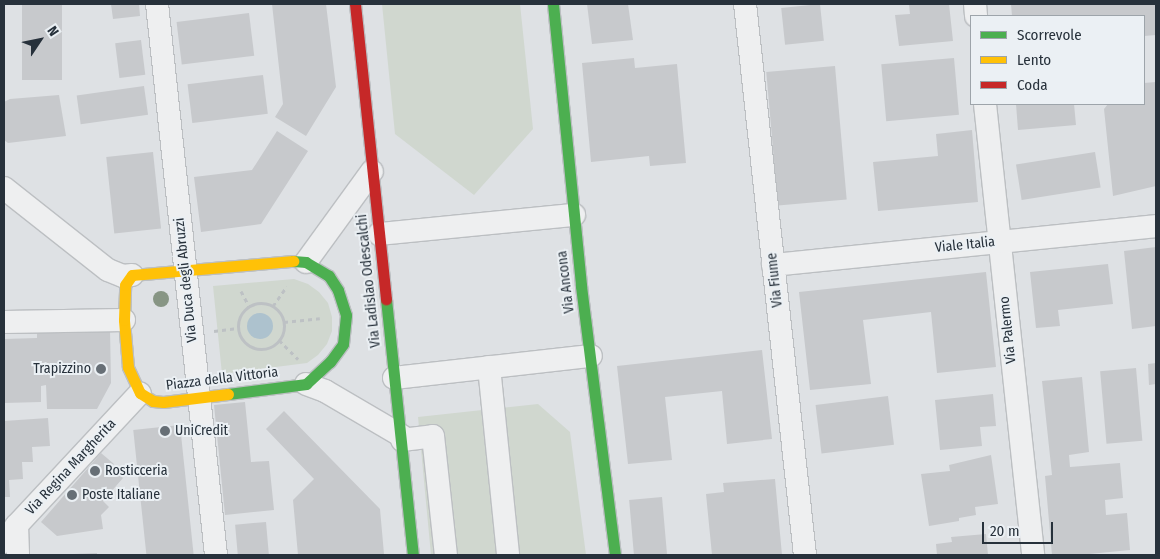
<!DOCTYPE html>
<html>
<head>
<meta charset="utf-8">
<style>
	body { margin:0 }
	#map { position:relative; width:1160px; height:559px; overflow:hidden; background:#dee1e4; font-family:"Fira Sans Condensed",sans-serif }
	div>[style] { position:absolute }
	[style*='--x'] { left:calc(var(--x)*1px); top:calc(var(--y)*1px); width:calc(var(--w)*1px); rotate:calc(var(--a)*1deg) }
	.green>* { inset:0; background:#d0d7cf }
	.water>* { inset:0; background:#adc2ce }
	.round { border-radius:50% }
	.building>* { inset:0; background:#c7c9cc; transform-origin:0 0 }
	.path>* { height:3px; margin-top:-1.5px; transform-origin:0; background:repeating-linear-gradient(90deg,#bdc1c4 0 4px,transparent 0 8px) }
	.path>.ring { margin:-1.5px; padding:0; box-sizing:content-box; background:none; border:3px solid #bdc1c4; border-radius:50% }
	.roads { filter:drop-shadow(1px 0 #bcbfc2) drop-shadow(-1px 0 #bcbfc2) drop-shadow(0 1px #bcbfc2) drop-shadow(0 -1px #bcbfc2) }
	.street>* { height:22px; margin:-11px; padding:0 11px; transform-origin:11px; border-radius:11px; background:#eeeff0 }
	.fast>* { height:11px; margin:-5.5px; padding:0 5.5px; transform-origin:5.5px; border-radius:5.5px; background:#4caf50 }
	.slow>* { height:11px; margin:-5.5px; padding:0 5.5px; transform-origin:5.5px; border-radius:5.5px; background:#ffc107 }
	.jam>* { height:11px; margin:-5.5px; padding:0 5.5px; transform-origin:5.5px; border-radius:5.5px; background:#c62828 }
	.trees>* { width:16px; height:16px; margin:-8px; border-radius:50%; background:#879584 }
	.dots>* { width:14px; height:14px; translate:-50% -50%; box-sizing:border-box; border:2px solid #ebf0f4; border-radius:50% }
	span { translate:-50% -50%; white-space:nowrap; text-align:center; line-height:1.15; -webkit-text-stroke:4px #ebf0f4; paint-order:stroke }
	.street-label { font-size:14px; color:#27313b }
	.poi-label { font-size:14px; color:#27313b }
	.right { translate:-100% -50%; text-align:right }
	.left { translate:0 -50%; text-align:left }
	.frame { position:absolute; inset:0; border:5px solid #27313b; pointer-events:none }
	.legend { position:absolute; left:970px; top:15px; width:175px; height:90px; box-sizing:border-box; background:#ebf0f4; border:1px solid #9da4aa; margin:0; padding:6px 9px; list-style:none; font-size:15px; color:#27313b }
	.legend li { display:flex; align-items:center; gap:10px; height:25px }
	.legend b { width:25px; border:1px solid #9da4aa }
	.north { position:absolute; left:15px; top:15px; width:50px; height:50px; -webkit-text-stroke:4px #ebf0f4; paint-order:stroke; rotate:56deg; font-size:14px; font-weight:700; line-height:20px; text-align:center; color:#27313b }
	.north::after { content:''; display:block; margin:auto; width:18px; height:22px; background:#27313b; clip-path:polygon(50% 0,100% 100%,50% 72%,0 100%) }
	.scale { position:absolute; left:982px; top:522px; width:71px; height:22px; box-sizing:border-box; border:2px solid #27313b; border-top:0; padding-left:6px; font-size:15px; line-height:18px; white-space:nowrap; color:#27313b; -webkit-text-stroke:4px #ebf0f4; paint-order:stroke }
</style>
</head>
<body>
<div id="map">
	<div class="green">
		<div style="clip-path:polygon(382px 4px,520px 4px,533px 129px,474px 195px,395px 134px)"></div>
		<div style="clip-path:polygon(294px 279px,308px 284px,319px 292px,328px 303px,332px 317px,332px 331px,327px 344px,318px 355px,307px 363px,222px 374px,213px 286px)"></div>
		<div style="clip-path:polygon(538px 404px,570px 432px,586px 555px,431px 555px,418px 417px)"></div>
	</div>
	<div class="water">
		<div class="round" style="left:247px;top:313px;width:26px;height:26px"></div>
	</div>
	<div class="building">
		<div style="left:22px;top:4px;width:40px;height:76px"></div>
		<div style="clip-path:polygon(111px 4px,139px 4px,140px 16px,113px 19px)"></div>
		<div style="clip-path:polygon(272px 4px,326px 4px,336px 87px,306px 136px,275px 117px,283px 104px)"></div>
		<div style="clip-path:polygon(587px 4px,628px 4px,633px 40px,592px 44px)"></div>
		<div style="left:820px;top:4px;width:37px;height:39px;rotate:84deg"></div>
		<div style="clip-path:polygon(923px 4px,949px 4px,953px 41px,899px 46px,895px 15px,910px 14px,909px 5px)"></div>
		<div style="clip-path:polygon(1011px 4px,1156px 4px,1156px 35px,1144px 36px,1144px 16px,1012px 16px)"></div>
		<div style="left:249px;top:13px;width:43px;height:73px;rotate:83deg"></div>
		<div style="left:141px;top:40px;width:35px;height:26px;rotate:83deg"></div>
		<div style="clip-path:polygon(634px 58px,635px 68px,677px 64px,686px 163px,650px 166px,649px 156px,591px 162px,582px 63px)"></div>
		<div style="left:954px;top:58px;width:57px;height:73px;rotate:85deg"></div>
		<div style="left:835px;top:66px;width:134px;height:69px;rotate:85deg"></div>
		<div style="left:263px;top:75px;width:39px;height:76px;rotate:83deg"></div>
		<div style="clip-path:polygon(1156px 82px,1156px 186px,1113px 196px,1104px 109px,1108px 104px,1144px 104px,1144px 83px)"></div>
		<div style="left:144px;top:86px;width:29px;height:68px;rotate:82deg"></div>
		<div style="clip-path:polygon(59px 95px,66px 136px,8px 143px,4px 140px,4px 102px,10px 99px)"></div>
		<div style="clip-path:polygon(1016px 104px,1074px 104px,1076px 125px,1018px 130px)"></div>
		<div style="clip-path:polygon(972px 130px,978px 202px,878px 211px,873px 162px,938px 156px,936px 134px)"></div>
		<div style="clip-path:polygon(277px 131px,308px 151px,261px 224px,201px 232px,194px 177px,252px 170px)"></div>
		<div style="left:153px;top:152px;width:77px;height:47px;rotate:84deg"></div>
		<div style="left:1095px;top:152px;width:36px;height:80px;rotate:81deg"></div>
		<div style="clip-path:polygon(1156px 247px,1156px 326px,1132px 329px,1124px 251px)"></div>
		<div style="clip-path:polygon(1108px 264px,1113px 304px,1058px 310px,1060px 326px,1036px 328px,1030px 272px)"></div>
		<div style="clip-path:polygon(986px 272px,996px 367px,937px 373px,931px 312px,863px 320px,871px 384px,810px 390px,799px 292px)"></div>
		<div style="clip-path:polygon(110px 329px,111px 383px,97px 409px,47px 409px,46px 385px,41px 386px,41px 402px,4px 403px,4px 339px,37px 338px,37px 331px)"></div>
		<div style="clip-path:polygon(762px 350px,772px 439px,727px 444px,722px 391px,665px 397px,672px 460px,628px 464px,617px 366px)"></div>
		<div style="clip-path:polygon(1156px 363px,1156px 384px,1149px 385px,1148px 364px)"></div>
		<div style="left:1136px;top:368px;width:73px;height:36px;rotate:85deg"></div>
		<div style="clip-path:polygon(1082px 377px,1089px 452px,1069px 455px,1070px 467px,1120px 463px,1123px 498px,1105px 500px,1106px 515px,1127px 513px,1130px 550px,1079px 555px,1052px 555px,1045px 476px,1052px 475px,1042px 381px)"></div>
		<div style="clip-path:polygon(993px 394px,996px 426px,980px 427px,982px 446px,940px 450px,935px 400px)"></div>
		<div style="left:888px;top:396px;width:49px;height:73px;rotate:83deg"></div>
		<div style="clip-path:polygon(245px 402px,251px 462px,269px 461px,274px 510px,225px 515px,214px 405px)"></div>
		<div style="clip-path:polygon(284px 411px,380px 509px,384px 554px,298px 555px,293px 500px,314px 479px,266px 429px)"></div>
		<div style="clip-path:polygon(48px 418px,50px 446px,32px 447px,33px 462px,22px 462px,23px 479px,9px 480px,10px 497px,4px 497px,4px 421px)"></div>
		<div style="left:180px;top:425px;width:131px;height:47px;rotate:84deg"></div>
		<div style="clip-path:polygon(101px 453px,114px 464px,111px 467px,123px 478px,103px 501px,109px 507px,101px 515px,103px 529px,57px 536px,41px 522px)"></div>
		<div style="clip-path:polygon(991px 455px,998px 504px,975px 507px,976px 515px,959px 518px,959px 521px,929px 526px,921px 474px,950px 471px,949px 465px)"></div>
		<div style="clip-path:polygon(775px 479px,782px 555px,712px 555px,706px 494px,724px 492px,723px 483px)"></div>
		<div style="left:662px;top:497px;width:58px;height:33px;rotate:85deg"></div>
		<div style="left:266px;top:522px;width:33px;height:31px;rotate:85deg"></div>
		<div style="clip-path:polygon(986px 534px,988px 555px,937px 555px,936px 544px,952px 542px,951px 537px)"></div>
		<div style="clip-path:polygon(97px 553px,97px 555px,73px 555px,73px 554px)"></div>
	</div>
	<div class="path">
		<div style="--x:241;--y:291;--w:17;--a:62"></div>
		<div class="ring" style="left:238px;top:303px;width:43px;height:43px"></div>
		<div style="--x:273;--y:306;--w:24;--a:-55"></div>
		<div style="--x:284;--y:322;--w:36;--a:-6"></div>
		<div style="--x:214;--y:331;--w:24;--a:-7"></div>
		<div style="--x:279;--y:340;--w:27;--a:45"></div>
	</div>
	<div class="roads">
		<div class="street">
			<div style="--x:157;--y:4;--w:554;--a:83.89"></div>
			<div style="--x:745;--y:4;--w:554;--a:83.79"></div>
			<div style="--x:975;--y:4;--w:12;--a:85"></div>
			<div style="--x:985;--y:104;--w:454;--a:83.9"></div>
			<div style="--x:4;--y:188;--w:132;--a:38.3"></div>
			<div style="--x:108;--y:270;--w:16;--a:22"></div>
			<div style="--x:123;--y:276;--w:9;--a:-6"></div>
			<div style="--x:379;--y:234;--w:196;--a:-5.6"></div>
			<div style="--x:306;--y:262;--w:112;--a:-54"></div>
			<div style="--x:773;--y:265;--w:385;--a:-5.8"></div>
			<div style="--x:4;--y:322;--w:120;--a:-1"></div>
			<div style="--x:489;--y:367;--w:189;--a:84.2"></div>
			<div style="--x:394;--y:378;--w:198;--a:-6.4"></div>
			<div style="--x:306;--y:384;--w:20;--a:20"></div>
			<div style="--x:325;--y:391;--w:89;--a:30.3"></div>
			<div style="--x:402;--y:440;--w:31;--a:-7"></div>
			<div style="--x:433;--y:436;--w:120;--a:83.8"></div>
			<div style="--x:17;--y:525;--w:30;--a:88"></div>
			<div style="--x:4;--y:542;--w:21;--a:-53"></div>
			<div style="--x:17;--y:525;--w:180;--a:-47"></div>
		</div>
		<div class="fast">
			<div style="--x:553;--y:4;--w:283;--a:84.3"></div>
			<div style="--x:581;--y:286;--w:271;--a:82.8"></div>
			<div style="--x:386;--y:299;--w:257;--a:84"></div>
			<div style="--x:228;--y:394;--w:79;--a:-7.3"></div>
			<div style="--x:306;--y:384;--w:33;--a:-43"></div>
			<div style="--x:330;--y:362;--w:22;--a:-54"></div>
			<div style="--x:343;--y:344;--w:29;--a:-84"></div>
			<div style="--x:346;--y:315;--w:26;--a:-108"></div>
			<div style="--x:338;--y:290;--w:17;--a:-123"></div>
			<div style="--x:329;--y:276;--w:27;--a:-149"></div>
			<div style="--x:306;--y:262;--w:13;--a:-176"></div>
		</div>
		<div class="slow">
			<div style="--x:228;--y:394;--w:65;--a:173"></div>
			<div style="--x:163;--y:402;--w:10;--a:-174"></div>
			<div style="--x:153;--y:401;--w:15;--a:-148"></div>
			<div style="--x:140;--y:393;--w:29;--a:-115"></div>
			<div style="--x:128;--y:367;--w:47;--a:-94.9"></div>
			<div style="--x:124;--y:320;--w:35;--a:-88"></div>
			<div style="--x:125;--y:285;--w:12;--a:-55"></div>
			<div style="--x:132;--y:275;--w:162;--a:-5"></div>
		</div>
		<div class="jam">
			<div style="--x:355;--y:4;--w:297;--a:84"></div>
		</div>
	</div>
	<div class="trees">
		<div style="left:161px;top:299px"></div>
	</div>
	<div class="dots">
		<div style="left:101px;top:369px;background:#676f76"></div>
		<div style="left:165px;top:431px;background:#676f76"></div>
		<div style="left:95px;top:471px;background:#676f76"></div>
		<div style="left:72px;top:495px;background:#676f76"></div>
	</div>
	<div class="street-label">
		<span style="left:965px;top:245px;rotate:-6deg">Viale Italia</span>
		<span style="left:186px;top:280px;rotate:-96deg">Via Duca degli Abruzzi</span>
		<span style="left:775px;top:280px;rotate:-96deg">Via Fiume</span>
		<span style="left:369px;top:281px;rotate:-96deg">Via Ladislao Odescalchi</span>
		<span style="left:566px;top:282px;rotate:-97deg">Via Ancona</span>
		<span style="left:1008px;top:330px;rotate:-96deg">Via Palermo</span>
		<span style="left:222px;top:379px;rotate:-7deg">Piazza della Vittoria</span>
		<span style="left:71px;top:467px;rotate:-47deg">Via Regina Margherita</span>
	</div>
	<div class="poi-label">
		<span class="right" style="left:91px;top:369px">Trapizzino</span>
		<span class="left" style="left:175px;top:431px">UniCredit</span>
		<span class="left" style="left:105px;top:471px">Rosticceria</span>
		<span class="left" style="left:82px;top:495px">Poste Italiane</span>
	</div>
	<div class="frame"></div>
	<ul class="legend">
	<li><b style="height:6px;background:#4caf50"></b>Scorrevole</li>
	<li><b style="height:6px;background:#ffc107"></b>Lento</li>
	<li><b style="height:6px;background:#c62828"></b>Coda</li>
	</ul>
	<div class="north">N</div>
	<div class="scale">20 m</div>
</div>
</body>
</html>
